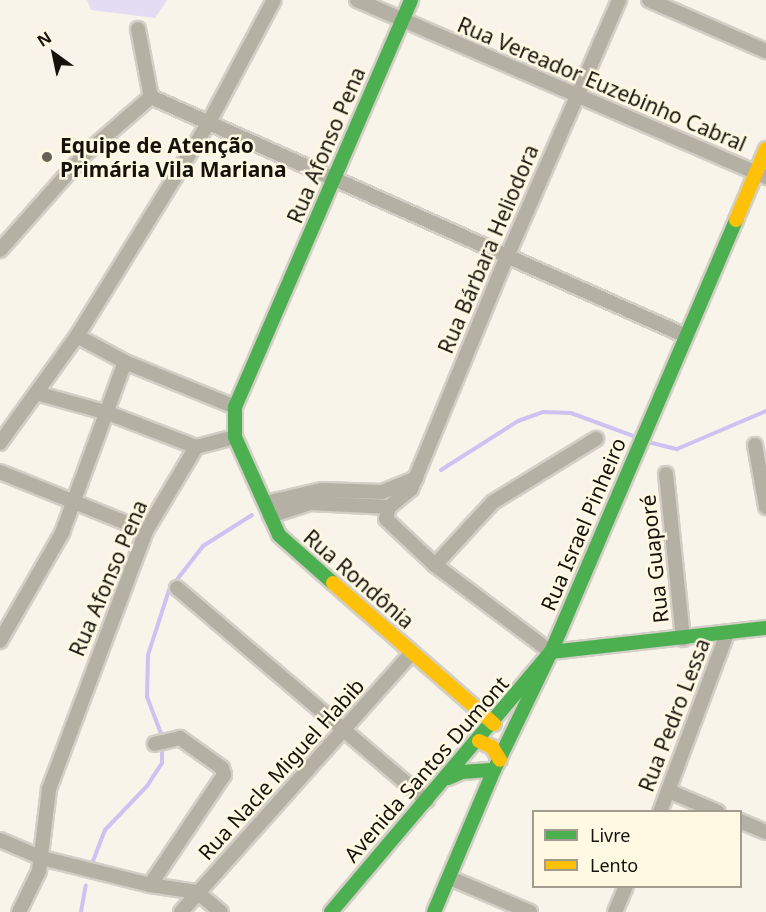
<!DOCTYPE html>
<html>
<head>
<meta charset="utf-8">
<style>
	body { margin:0 }
	#map { position:relative; width:766px; height:912px; overflow:hidden; background:#f9f4e9; font-family:"Noto Sans",sans-serif }
	div>[style] { position:absolute }
	[style*='--x'] { left:calc(var(--x)*1px); top:calc(var(--y)*1px); width:calc(var(--w)*1px); rotate:calc(var(--a)*1deg) }
	.green>* { inset:0; background:#e4dcf3 }
	.stream>* { height:4px; margin:-2px; padding:0 2px; transform-origin:2px; border-radius:2px; background:#cec2f2 }
	.roads { filter:drop-shadow(2px 0 #d3cfc7) drop-shadow(-2px 0 #d3cfc7) drop-shadow(0 2px #d3cfc7) drop-shadow(0 -2px #d3cfc7) }
	.street>* { height:14px; margin:-7px; padding:0 7px; transform-origin:7px; border-radius:7px; background:#b4b0a4 }
	.fast>* { height:14px; margin:-7px; padding:0 7px; transform-origin:7px; border-radius:7px; background:#4caf50 }
	.slow>* { height:14px; margin:-7px; padding:0 7px; transform-origin:7px; border-radius:7px; background:#ffc107 }
	.dots>* { width:16px; height:16px; translate:-50% -50%; box-sizing:border-box; border:3px solid #fff8e3; border-radius:50% }
	span { translate:-50% -50%; white-space:nowrap; text-align:center; line-height:1.15; -webkit-text-stroke:5px #fff8e3; paint-order:stroke }
	.street-label { font-size:21px; color:#15130c }
	.poi-label { font-size:21px; color:#15130c; font-weight:700 }
	.left { translate:0 -50%; text-align:left }
	.legend { position:absolute; left:532px; top:810px; width:210px; height:78px; box-sizing:border-box; background:#fff8e3; border:2px solid #a19c8d; margin:0; padding:8px 10px; list-style:none; font-size:18px; color:#15130c }
	.legend li { display:flex; align-items:center; gap:12px; height:30px }
	.legend b { width:30px; border:2px solid #a19c8d }
	.north { position:absolute; left:24px; top:24px; width:60px; height:60px; -webkit-text-stroke:4px #fff8e3; paint-order:stroke; rotate:327deg; font-size:16px; font-weight:700; line-height:24px; text-align:center; color:#15130c }
	.north::after { content:''; display:block; margin:auto; width:21px; height:27px; background:#15130c; clip-path:polygon(50% 0,100% 100%,50% 72%,0 100%) }
</style>
</head>
<body>
<div id="map">
	<div class="green">
		<div style="clip-path:polygon(87px 0,167px 0,155px 18px,91px 10px)"></div>
	</div>
	<div class="stream">
		<div style="--x:648;--y:442;--w:30;--a:14"></div>
		<div style="--x:677;--y:449;--w:97;--a:-23.1"></div>
		<div style="--x:441;--y:470;--w:91;--a:-32.5"></div>
		<div style="--x:518;--y:421;--w:27;--a:-20"></div>
		<div style="--x:543;--y:412;--w:28;--a:2"></div>
		<div style="--x:571;--y:413;--w:69;--a:20.3"></div>
		<div style="--x:93;--y:861;--w:33;--a:-69"></div>
		<div style="--x:105;--y:830;--w:61;--a:-46.3"></div>
		<div style="--x:147;--y:786;--w:27;--a:-57"></div>
		<div style="--x:162;--y:763;--w:27;--a:-90"></div>
		<div style="--x:162;--y:736;--w:42;--a:-111"></div>
		<div style="--x:147;--y:697;--w:42;--a:-88.6"></div>
		<div style="--x:148;--y:655;--w:68;--a:-72.1"></div>
		<div style="--x:169;--y:590;--w:56;--a:-52.3"></div>
		<div style="--x:203;--y:546;--w:58;--a:-32.3"></div>
		<div style="--x:81;--y:912;--w:27;--a:-80"></div>
	</div>
	<div class="roads">
		<div class="street">
			<div style="--x:357;--y:0;--w:446;--a:23.4"></div>
			<div style="--x:649;--y:0;--w:128;--a:23.6"></div>
			<div style="--x:138;--y:29;--w:69;--a:79.2"></div>
			<div style="--x:151;--y:97;--w:586;--a:24.07"></div>
			<div style="--x:0;--y:250;--w:127;--a:-48.5"></div>
			<div style="--x:84;--y:155;--w:89;--a:-40.9"></div>
			<div style="--x:77;--y:336;--w:55;--a:28.4"></div>
			<div style="--x:125;--y:362;--w:119;--a:22.2"></div>
			<div style="--x:36;--y:393;--w:75;--a:15.5"></div>
			<div style="--x:108;--y:413;--w:94;--a:21.1"></div>
			<div style="--x:0;--y:443;--w:132;--a:-54.3"></div>
			<div style="--x:77;--y:336;--w:249;--a:-58.3"></div>
			<div style="--x:208;--y:124;--w:140;--a:-62"></div>
			<div style="--x:755;--y:445;--w:63;--a:79.9"></div>
			<div style="--x:0;--y:472;--w:157;--a:22"></div>
			<div style="--x:666;--y:474;--w:166;--a:84.1"></div>
			<div style="--x:265;--y:503;--w:58;--a:-12.8"></div>
			<div style="--x:322;--y:490;--w:60;--a:1.9"></div>
			<div style="--x:382;--y:492;--w:37;--a:-22"></div>
			<div style="--x:389;--y:507;--w:28;--a:-39"></div>
			<div style="--x:411;--y:489;--w:249;--a:-67.6"></div>
			<div style="--x:506;--y:259;--w:283;--a:-66.4"></div>
			<div style="--x:389;--y:507;--w:12;--a:104"></div>
			<div style="--x:386;--y:519;--w:67;--a:43.2"></div>
			<div style="--x:435;--y:565;--w:145;--a:36.9"></div>
			<div style="--x:270;--y:516;--w:42;--a:-18"></div>
			<div style="--x:310;--y:503;--w:79;--a:2.9"></div>
			<div style="--x:435;--y:565;--w:86;--a:-47.4"></div>
			<div style="--x:493;--y:502;--w:121;--a:-31.5"></div>
			<div style="--x:177;--y:588;--w:328;--a:40.4"></div>
			<div style="--x:0;--y:641;--w:125;--a:-60.1"></div>
			<div style="--x:62;--y:533;--w:182;--a:-69.8"></div>
			<div style="--x:669;--y:791;--w:53;--a:23.2"></div>
			<div style="--x:660;--y:812;--w:190;--a:-69.4"></div>
			<div style="--x:740;--y:821;--w:28;--a:23"></div>
			<div style="--x:0;--y:840;--w:46;--a:23.2"></div>
			<div style="--x:42;--y:858;--w:111;--a:14"></div>
			<div style="--x:150;--y:885;--w:48;--a:8.5"></div>
			<div style="--x:197;--y:892;--w:31;--a:40"></div>
			<div style="--x:450;--y:878;--w:87;--a:23"></div>
			<div style="--x:150;--y:885;--w:133;--a:-56.1"></div>
			<div style="--x:224;--y:775;--w:7;--a:-106"></div>
			<div style="--x:222;--y:768;--w:52;--a:-144.5"></div>
			<div style="--x:180;--y:738;--w:26;--a:167"></div>
			<div style="--x:19;--y:912;--w:46;--a:-64"></div>
			<div style="--x:39;--y:871;--w:83;--a:-83"></div>
			<div style="--x:49;--y:789;--w:276;--a:-69.4"></div>
			<div style="--x:146;--y:531;--w:98;--a:-59.2"></div>
			<div style="--x:196;--y:447;--w:40;--a:-14.4"></div>
			<div style="--x:181;--y:912;--w:347;--a:-48.3"></div>
			<div style="--x:615;--y:912;--w:28;--a:-67"></div>
		</div>
		<div class="fast">
			<div style="--x:333;--y:583;--w:72;--a:-138.4"></div>
			<div style="--x:279;--y:535;--w:107;--a:-114.2"></div>
			<div style="--x:235;--y:437;--w:30;--a:-90"></div>
			<div style="--x:235;--y:407;--w:443;--a:-66.6"></div>
			<div style="--x:448;--y:778;--w:15;--a:-23"></div>
			<div style="--x:462;--y:772;--w:32;--a:-4"></div>
			<div style="--x:331;--y:912;--w:341;--a:-49.8"></div>
			<div style="--x:551;--y:652;--w:216;--a:-6.4"></div>
			<div style="--x:434;--y:912;--w:154;--a:-67.1"></div>
			<div style="--x:494;--y:770;--w:131;--a:-64.2"></div>
			<div style="--x:551;--y:652;--w:470;--a:-66.8"></div>
		</div>
		<div class="slow">
			<div style="--x:736;--y:220;--w:77;--a:-67.1"></div>
			<div style="--x:333;--y:583;--w:214;--a:41.2"></div>
			<div style="--x:479;--y:741;--w:14;--a:25"></div>
			<div style="--x:492;--y:747;--w:15;--a:58"></div>
		</div>
	</div>
	<div class="dots">
		<div style="left:47px;top:157px;background:#656259"></div>
	</div>
	<div class="street-label">
		<span style="left:602px;top:84px;rotate:23deg">Rua Vereador Euzebinho Cabral</span>
		<span style="left:326px;top:145px;rotate:-67deg">Rua Afonso Pena</span>
		<span style="left:488px;top:249px;rotate:-67deg">Rua Bárbara Heliodora</span>
		<span style="left:583px;top:524px;rotate:-67deg">Rua Israel Pinheiro</span>
		<span style="left:654px;top:559px;rotate:-96deg">Rua Guaporé</span>
		<span style="left:108px;top:578px;rotate:-67deg">Rua Afonso Pena</span>
		<span style="left:359px;top:579px;rotate:41deg">Rua Rondônia</span>
		<span style="left:674px;top:715px;rotate:-69deg">Rua Pedro Lessa</span>
		<span style="left:281px;top:769px;rotate:-48deg">Rua Nacle Miguel Habib</span>
		<span style="left:426px;top:769px;rotate:-49deg">Avenida Santos Dumont</span>
	</div>
	<div class="poi-label">
		<span class="left" style="left:60px;top:157px">Equipe de Atenção<br>Primária Vila Mariana</span>
	</div>
	<ul class="legend">
	<li><b style="height:8px;background:#4caf50"></b>Livre</li>
	<li><b style="height:8px;background:#ffc107"></b>Lento</li>
	</ul>
	<div class="north">N</div>
</div>
</body>
</html>
